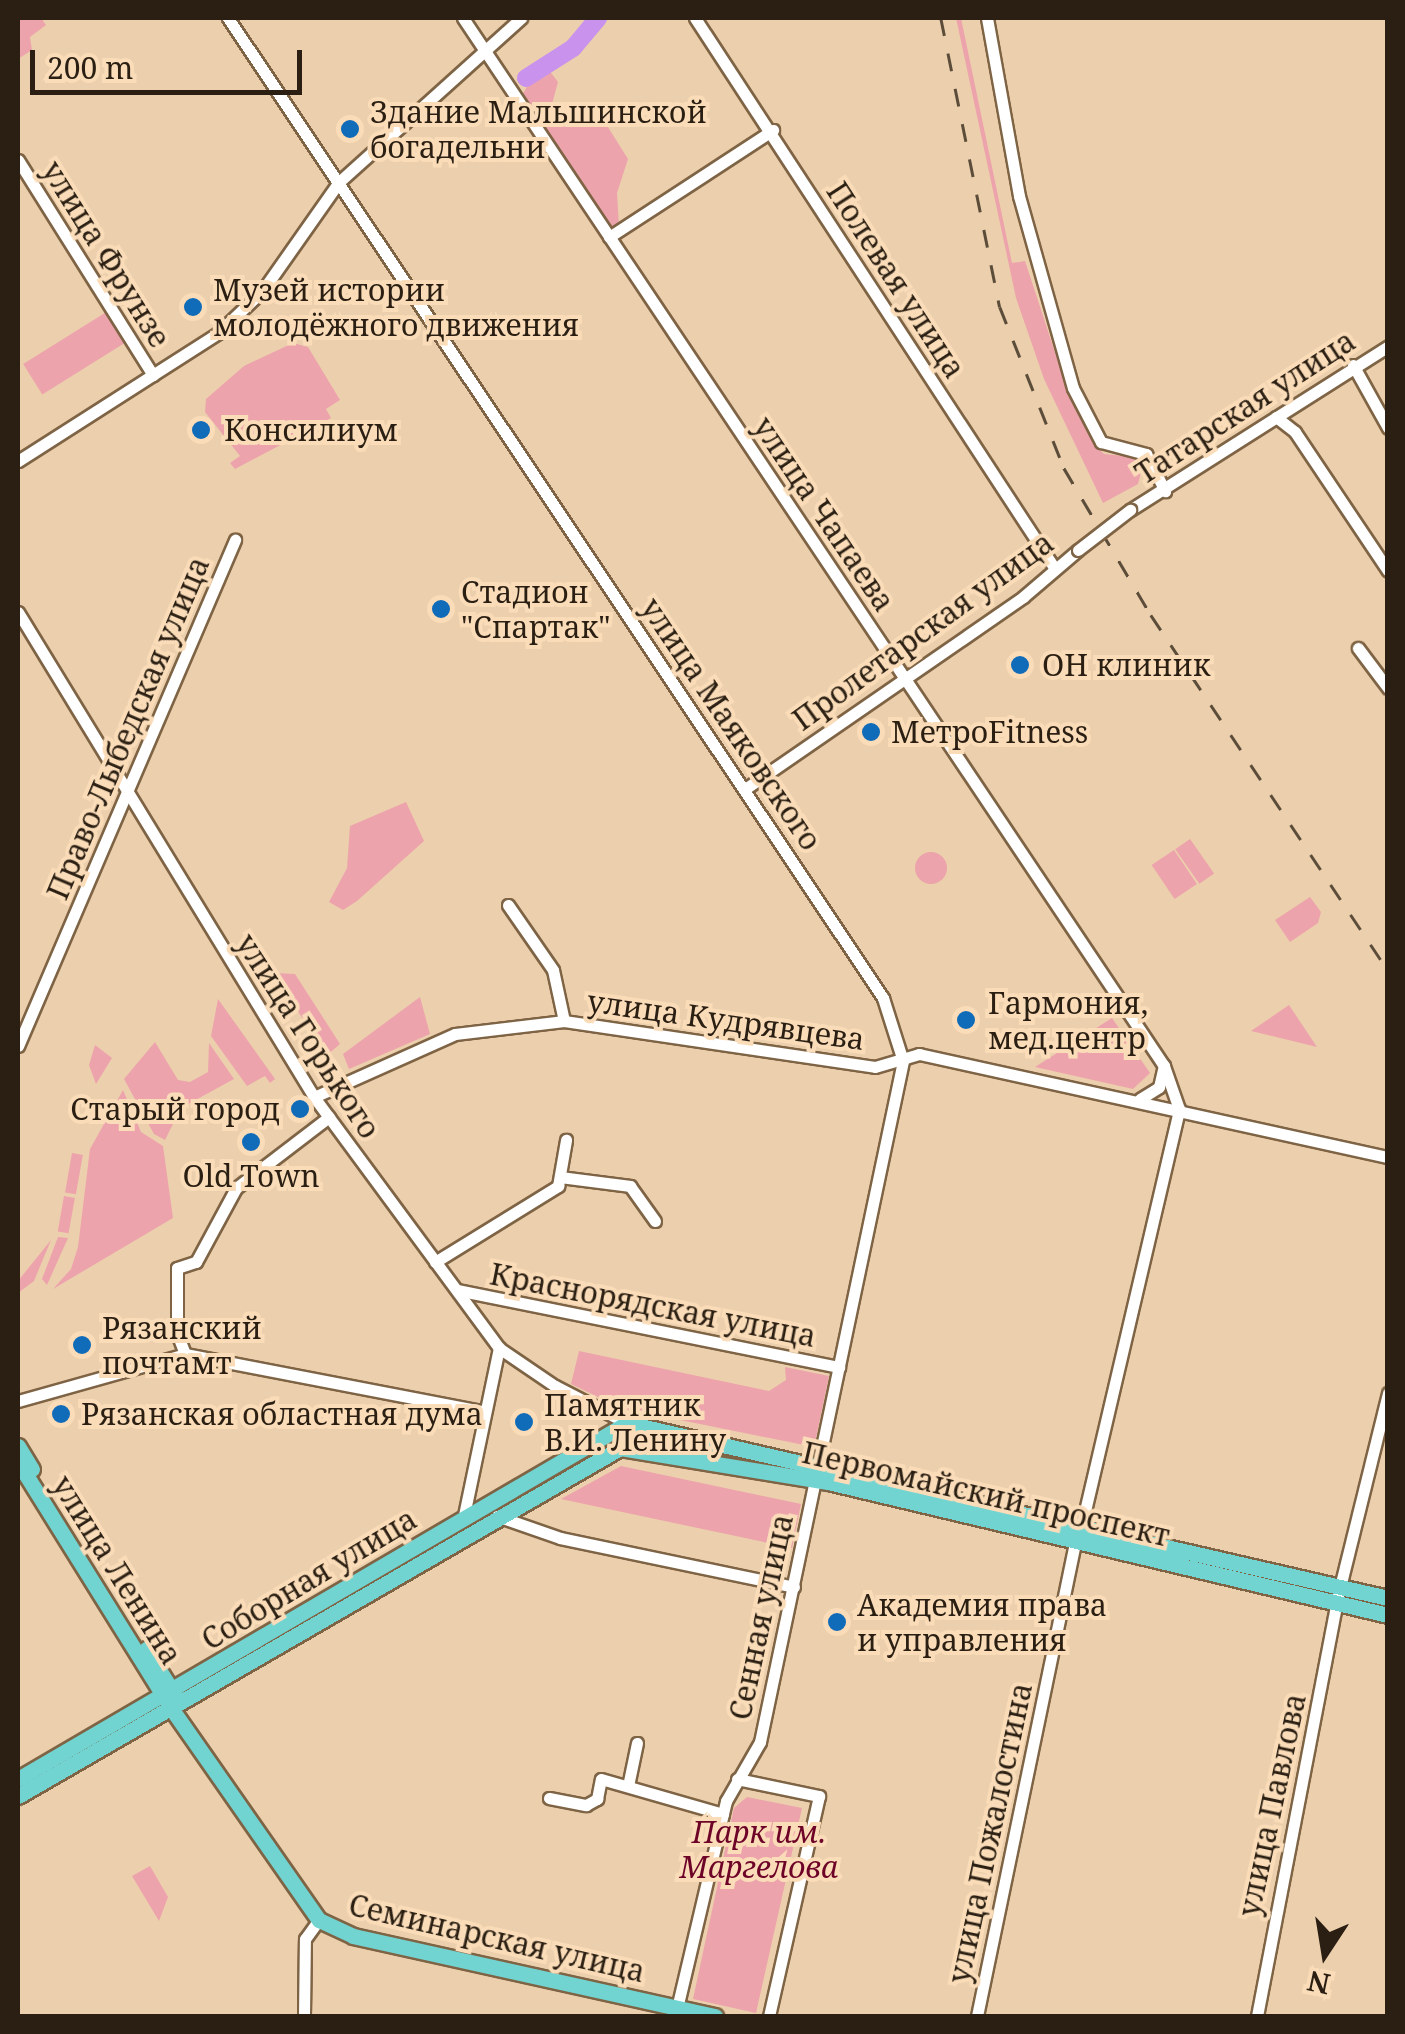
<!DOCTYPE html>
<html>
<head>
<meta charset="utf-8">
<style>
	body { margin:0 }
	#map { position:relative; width:1405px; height:2034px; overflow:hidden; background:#eccfac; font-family:"Noto Serif",serif }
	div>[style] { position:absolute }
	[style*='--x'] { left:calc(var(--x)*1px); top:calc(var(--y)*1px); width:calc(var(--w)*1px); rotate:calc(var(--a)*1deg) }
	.green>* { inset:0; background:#eda3ac; transform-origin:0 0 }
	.round { border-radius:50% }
	.river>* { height:18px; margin:-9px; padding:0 9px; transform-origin:9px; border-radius:9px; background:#c993ed }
	.roads { filter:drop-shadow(2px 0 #7e6445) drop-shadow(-2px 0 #7e6445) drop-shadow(0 2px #7e6445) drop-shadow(0 -2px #7e6445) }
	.minor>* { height:11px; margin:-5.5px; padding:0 5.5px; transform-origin:5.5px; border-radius:5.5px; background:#fff }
	.major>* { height:15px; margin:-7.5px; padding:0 7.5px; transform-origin:7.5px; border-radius:7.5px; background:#72d4d1 }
	.rail>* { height:2.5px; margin-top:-1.25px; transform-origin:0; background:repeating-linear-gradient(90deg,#5c4d3a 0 18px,transparent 0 36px) }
	.bridges { filter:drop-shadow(2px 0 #7e6445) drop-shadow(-2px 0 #7e6445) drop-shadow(0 2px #7e6445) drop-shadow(0 -2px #7e6445) }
	.minor-bridge>* { height:11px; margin:-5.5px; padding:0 5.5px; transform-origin:5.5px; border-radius:5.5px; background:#fff }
	.dots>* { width:28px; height:28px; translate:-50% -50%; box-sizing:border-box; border:5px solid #fadcb9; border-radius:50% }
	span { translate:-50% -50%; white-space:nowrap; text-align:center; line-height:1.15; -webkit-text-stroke:8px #fadcb9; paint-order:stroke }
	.poi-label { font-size:30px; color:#2a1f12 }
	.left { translate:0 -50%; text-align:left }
	.right { translate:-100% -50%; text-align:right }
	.street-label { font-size:30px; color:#2a1f12 }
	.park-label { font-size:30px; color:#6d0327; font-style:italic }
	.frame { position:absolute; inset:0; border:20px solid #2a1f12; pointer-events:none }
	.north { position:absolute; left:1275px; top:1904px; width:100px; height:100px; -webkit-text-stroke:8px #fadcb9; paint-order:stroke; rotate:192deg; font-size:28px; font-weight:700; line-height:40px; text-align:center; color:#2a1f12 }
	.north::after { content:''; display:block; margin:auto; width:35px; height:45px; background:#2a1f12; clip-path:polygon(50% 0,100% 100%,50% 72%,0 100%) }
	.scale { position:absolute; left:30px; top:50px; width:272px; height:45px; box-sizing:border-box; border:5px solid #2a1f12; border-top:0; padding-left:12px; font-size:30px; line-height:35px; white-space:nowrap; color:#2a1f12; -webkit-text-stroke:8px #fadcb9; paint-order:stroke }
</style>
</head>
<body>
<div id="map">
	<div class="green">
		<div style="clip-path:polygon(18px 18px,41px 18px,46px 25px,30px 37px,32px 50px,18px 59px)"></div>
		<div style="clip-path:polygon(956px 18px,961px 18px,1012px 263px,1025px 261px,1069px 395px,1095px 445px,1104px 454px,1135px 457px,1142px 468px,1138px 484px,1103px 503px,1044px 379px,1016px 298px)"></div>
		<div style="clip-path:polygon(548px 69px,558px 82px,552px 104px,563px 119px,584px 120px,596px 108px,628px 159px,617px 193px,619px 226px,609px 233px,520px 99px,530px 81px)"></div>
		<div style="left:108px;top:311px;width:36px;height:100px;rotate:58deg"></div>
		<div style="clip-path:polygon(293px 343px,308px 347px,340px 400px,326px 409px,331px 418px,235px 469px,230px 463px,240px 456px,205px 412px,206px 399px,244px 366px)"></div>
		<div style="clip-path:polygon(406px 802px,424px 841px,357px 901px,343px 910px,329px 902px,347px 868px,350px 826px)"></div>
		<div style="left:1190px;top:839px;width:42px;height:18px;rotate:55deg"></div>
		<div style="left:1174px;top:850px;width:41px;height:27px;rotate:56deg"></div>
		<div class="round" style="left:915px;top:852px;width:32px;height:32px"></div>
		<div style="clip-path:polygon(1310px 897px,1321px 912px,1318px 923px,1290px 942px,1275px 920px)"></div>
		<div style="clip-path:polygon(274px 973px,295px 974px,340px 1044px,326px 1056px)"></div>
		<div style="clip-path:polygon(420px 997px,430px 1034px,349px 1069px,343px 1054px)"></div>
		<div style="clip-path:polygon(218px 999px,275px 1079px,270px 1083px,265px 1076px,247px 1086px,211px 1036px)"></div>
		<div style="clip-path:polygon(1289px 1005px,1317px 1047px,1251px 1031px)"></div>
		<div style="clip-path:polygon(1112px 1018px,1150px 1073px,1133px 1089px,1035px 1067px)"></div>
		<div style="clip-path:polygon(155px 1042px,178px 1080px,190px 1082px,208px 1072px,209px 1043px,234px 1079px,181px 1108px,165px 1140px,154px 1134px,124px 1079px)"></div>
		<div style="clip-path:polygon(95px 1045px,112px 1058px,96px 1084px,89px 1065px)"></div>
		<div style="clip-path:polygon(123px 1090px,141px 1132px,163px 1146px,173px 1218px,53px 1289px,71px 1269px,78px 1247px,90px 1149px)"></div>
		<div style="left:72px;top:1153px;width:11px;height:40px;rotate:10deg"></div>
		<div style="left:64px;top:1196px;width:11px;height:36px;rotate:10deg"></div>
		<div style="clip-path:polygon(58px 1237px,68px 1238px,47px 1285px,42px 1279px)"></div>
		<div style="clip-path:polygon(51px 1240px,34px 1281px,18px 1293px,18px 1281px)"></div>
		<div style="clip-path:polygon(579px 1351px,769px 1391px,786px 1380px,785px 1367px,829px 1376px,814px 1447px,621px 1408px,571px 1384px)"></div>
		<div style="clip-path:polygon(621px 1466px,801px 1504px,792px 1548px,561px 1499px)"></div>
		<div style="clip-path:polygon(747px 1797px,802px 1808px,756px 2013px,693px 1999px,734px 1808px)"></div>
		<div style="clip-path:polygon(150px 1866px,168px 1897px,159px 1921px,132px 1876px)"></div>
	</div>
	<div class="river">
		<div style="--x:526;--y:78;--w:56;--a:-32.6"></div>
		<div style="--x:573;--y:48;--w:39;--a:-50"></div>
	</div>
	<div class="roads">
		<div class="minor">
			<div style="--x:228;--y:18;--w:1179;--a:56.24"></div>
			<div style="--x:883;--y:998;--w:66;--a:72.4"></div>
			<div style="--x:903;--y:1061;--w:696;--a:101.86"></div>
			<div style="--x:760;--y:1742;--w:68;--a:120"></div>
			<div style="--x:726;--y:1801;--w:213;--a:103.3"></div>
			<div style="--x:463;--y:18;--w:1261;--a:56.22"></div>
			<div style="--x:1164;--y:1066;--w:46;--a:70.8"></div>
			<div style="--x:695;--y:18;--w:658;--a:56.84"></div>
			<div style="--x:987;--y:18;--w:181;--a:79.8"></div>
			<div style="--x:1019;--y:196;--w:199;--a:74.3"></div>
			<div style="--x:1073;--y:388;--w:61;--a:62.6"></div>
			<div style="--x:1101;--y:442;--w:47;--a:14.9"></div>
			<div style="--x:1146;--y:454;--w:42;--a:62.8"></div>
			<div style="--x:18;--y:160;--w:254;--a:57.9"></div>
			<div style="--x:609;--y:237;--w:196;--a:-33.1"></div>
			<div style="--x:1353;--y:365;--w:72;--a:60.9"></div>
			<div style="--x:1276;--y:417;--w:24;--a:38"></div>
			<div style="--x:1295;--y:432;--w:167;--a:56.2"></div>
			<div style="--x:18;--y:461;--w:237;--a:-32.6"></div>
			<div style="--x:218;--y:333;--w:62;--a:-43.7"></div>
			<div style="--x:263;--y:290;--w:132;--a:-54.9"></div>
			<div style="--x:339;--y:182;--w:245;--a:-42"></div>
			<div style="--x:1130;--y:510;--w:306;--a:-32.4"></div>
			<div style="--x:18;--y:612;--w:568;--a:58.6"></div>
			<div style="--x:314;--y:1097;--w:312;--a:53.6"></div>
			<div style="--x:499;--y:1348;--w:68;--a:34.2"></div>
			<div style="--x:555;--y:1386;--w:81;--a:27.2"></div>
			<div style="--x:1358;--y:648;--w:50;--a:53.1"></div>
			<div style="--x:745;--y:789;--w:338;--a:-34.6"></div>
			<div style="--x:1023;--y:597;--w:72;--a:-40.5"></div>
			<div style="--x:508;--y:905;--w:79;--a:55.3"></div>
			<div style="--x:553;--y:970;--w:52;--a:77.8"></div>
			<div style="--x:18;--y:1046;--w:551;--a:-66.79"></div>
			<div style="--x:314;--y:1097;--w:154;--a:-24.1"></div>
			<div style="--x:455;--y:1034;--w:110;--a:-6.8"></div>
			<div style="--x:564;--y:1021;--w:314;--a:8.4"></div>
			<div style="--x:875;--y:1067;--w:46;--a:-16.5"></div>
			<div style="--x:919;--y:1054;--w:480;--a:12.4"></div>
			<div style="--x:1140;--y:1099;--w:22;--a:-32"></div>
			<div style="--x:1159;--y:1087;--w:22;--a:-77"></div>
			<div style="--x:560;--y:1177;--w:71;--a:7.3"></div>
			<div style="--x:630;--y:1186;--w:43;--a:54.5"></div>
			<div style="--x:435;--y:1262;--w:145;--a:-31.7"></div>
			<div style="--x:558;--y:1186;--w:47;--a:-80.1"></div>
			<div style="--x:457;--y:1290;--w:390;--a:11.4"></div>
			<div style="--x:185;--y:1354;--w:22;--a:-111"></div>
			<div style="--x:177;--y:1333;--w:65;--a:-90"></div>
			<div style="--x:177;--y:1268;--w:20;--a:-18"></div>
			<div style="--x:196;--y:1262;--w:84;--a:-61.6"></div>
			<div style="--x:236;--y:1188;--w:117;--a:-37.4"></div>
			<div style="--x:18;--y:1401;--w:173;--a:-15.7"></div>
			<div style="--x:185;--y:1354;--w:300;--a:10.9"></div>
			<div style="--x:497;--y:1516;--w:67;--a:19.2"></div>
			<div style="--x:560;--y:1538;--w:239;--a:11.8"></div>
			<div style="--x:463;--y:1520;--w:176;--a:-78.2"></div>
			<div style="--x:1081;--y:1528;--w:430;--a:-76.8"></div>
			<div style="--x:737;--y:1779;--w:84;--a:11.7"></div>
			<div style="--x:819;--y:1796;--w:226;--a:102.8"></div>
			<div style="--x:628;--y:1786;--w:44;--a:-78.2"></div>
			<div style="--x:549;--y:1798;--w:38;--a:11"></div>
			<div style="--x:586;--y:1805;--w:13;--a:-29"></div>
			<div style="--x:597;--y:1799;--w:20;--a:-79"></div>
			<div style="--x:601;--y:1779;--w:127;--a:16"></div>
			<div style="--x:304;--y:2016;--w:77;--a:-89.3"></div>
			<div style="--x:305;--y:1939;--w:24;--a:-54"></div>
			<div style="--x:977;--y:2016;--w:483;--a:-78.3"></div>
			<div style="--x:1257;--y:2016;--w:437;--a:-79.1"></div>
			<div style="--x:1340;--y:1587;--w:200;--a:-76.1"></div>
		</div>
		<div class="major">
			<div style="--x:18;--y:1446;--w:27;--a:59"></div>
			<div style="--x:18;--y:1462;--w:290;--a:58.1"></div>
			<div style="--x:171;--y:1708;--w:259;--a:55.1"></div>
			<div style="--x:319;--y:1920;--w:38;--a:25"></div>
			<div style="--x:353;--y:1936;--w:371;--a:12.5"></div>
			<div style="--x:146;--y:1649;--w:57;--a:58"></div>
			<div style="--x:18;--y:1779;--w:705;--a:-30.31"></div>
			<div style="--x:627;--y:1423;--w:781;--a:12.95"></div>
			<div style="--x:18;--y:1796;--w:695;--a:-30.03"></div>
			<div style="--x:620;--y:1448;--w:211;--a:9.3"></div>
			<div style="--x:828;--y:1482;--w:576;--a:13.36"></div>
		</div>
	</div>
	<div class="rail">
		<div style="--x:941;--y:18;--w:295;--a:78.5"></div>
		<div style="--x:1000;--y:307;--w:173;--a:68.3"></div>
		<div style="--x:1064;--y:468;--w:171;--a:59.4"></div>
		<div style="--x:1151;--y:615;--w:428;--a:56.3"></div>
	</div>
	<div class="bridges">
		<div class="minor-bridge">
			<div style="--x:1078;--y:550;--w:66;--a:-37.6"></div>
		</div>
	</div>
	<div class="dots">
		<div style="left:350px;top:129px;background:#106bb8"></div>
		<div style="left:193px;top:307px;background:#106bb8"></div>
		<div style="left:201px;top:430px;background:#106bb8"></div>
		<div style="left:441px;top:609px;background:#106bb8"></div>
		<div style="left:1020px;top:665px;background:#106bb8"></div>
		<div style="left:871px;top:732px;background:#106bb8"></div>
		<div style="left:966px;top:1020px;background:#106bb8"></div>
		<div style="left:300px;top:1109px;background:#106bb8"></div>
		<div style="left:251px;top:1142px;background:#106bb8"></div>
		<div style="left:82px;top:1345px;background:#106bb8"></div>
		<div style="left:61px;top:1414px;background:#106bb8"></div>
		<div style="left:524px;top:1422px;background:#106bb8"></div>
		<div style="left:837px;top:1622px;background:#106bb8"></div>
	</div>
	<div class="poi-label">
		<span class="left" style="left:370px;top:129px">Здание Мальшинской<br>богадельни</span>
		<span class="left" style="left:213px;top:307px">Музей истории<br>молодёжного движения</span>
		<span class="left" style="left:224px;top:430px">Консилиум</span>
		<span class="left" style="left:461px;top:609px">Стадион<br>"Спартак"</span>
		<span class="left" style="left:1042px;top:665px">ОН клиник</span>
		<span class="left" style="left:891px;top:732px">МетроFitness</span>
		<span class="left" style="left:988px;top:1020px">Гармония,<br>мед.центр</span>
		<span class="right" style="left:280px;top:1109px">Старый город</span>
		<span style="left:251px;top:1176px">Old Town</span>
		<span class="left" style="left:102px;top:1345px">Рязанский<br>почтамт</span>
		<span class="left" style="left:544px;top:1422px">Памятник<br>В.И. Ленину</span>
		<span class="left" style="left:81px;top:1414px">Рязанская областная дума</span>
		<span class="left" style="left:857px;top:1622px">Академия права<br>и управления</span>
	</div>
	<div class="street-label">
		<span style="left:106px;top:254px;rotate:58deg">улица Фрунзе</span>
		<span style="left:896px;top:280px;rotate:57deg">Полевая улица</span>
		<span style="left:1245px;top:407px;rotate:-33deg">Татарская улица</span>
		<span style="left:824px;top:514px;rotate:56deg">улица Чапаева</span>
		<span style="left:923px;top:631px;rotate:-36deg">Пролетарская улица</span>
		<span style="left:731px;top:724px;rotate:56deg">улица Маяковского</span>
		<span style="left:128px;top:728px;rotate:-67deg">Право-Лыбедская улица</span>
		<span style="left:726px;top:1020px;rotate:8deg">улица Кудрявцева</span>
		<span style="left:308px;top:1036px;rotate:57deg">улица Горького</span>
		<span style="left:653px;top:1305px;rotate:11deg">Краснорядская улица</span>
		<span style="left:986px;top:1494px;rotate:13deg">Первомайский проспект</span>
		<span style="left:117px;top:1570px;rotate:58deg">улица Ленина</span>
		<span style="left:309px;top:1579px;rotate:-31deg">Соборная улица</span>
		<span style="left:761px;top:1617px;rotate:-78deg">Сенная улица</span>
		<span style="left:1272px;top:1805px;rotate:-78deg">улица Павлова</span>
		<span style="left:990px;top:1833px;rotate:-78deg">улица Пожалостина</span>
		<span style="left:497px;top:1938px;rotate:13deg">Семинарская улица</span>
	</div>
	<div class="park-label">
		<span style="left:759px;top:1849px">Парк им.<br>Маргелова</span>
	</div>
	<div class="frame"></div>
	<div class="north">N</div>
	<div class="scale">200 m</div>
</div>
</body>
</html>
